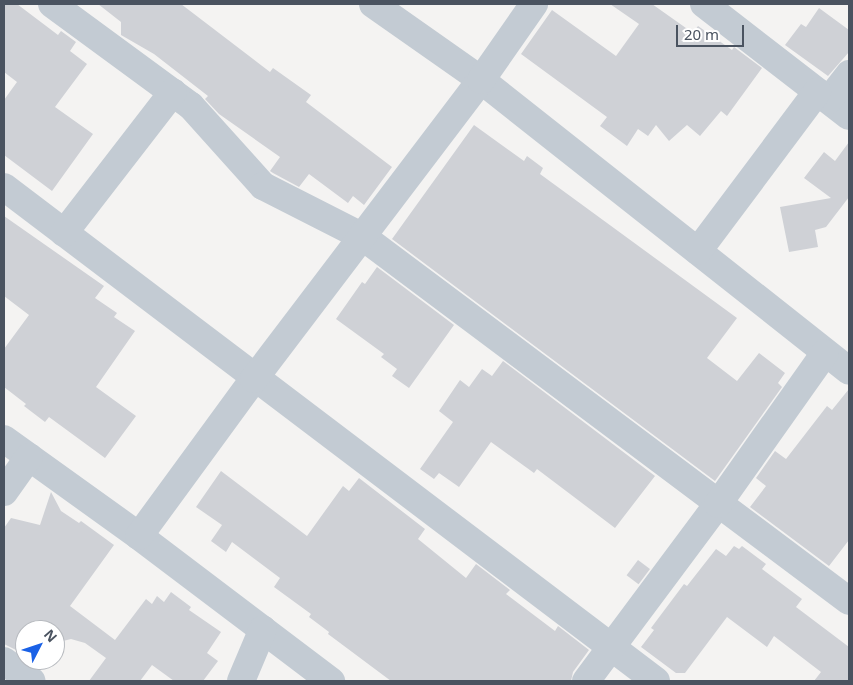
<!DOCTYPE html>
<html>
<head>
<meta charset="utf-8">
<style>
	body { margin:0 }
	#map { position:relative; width:853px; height:685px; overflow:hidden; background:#f4f3f2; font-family:"Noto Sans",sans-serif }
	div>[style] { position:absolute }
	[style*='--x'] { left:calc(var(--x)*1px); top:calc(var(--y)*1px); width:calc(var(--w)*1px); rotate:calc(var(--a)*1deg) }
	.building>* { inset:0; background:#cfd1d6; transform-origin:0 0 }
	.minor>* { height:28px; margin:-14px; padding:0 14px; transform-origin:14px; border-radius:14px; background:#c3cbd3 }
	span { translate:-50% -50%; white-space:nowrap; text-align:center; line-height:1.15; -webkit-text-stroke:4px #fff; paint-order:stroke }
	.frame { position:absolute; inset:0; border:5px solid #4a5360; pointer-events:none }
	.north { position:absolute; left:15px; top:620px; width:50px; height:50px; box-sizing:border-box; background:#fff; border:1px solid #b7babf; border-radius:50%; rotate:49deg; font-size:14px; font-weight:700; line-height:20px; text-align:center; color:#4a5360 }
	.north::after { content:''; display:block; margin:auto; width:18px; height:22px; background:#1a61e6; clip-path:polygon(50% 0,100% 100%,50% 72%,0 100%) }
	.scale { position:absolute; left:676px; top:25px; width:68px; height:22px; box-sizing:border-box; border:2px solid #4a5360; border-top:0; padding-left:6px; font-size:15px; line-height:18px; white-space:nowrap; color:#4a5360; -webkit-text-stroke:4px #fff; paint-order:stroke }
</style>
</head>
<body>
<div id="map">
	<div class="building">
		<div style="clip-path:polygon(4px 4px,17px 4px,58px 35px,61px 31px,76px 42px,70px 51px,87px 64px,55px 107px,93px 134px,52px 191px,4px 155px,4px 100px,17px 82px,4px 72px)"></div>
		<div style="clip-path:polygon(98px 4px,181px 4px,270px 72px,273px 68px,311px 95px,306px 102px,392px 167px,364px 205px,353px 196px,348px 203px,309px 174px,299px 187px,273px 173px,270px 171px,280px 157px,219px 114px,205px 99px,208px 96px,154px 54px,121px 35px,121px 22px)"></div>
		<div style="clip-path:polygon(610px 4px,652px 4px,693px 33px,698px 26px,732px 50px,734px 47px,762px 68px,727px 116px,721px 111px,700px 136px,687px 125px,669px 141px,656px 125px,648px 136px,638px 129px,627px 146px,600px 126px,607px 117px,521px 54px,552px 10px,616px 56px,639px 24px)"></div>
		<div style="clip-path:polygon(819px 8px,849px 30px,849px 52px,828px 76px,785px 45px,801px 24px,806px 27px)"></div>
		<div style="clip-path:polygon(474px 125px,524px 161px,527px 156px,543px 168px,540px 174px,737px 318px,707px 358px,737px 381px,759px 353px,785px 373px,778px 383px,782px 387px,715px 481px,392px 239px)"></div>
		<div style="clip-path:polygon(849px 142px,849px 197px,826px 227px,815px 230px,818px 247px,789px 252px,780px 207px,831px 198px,804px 178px,824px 152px,835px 161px)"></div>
		<div style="clip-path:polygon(4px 216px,104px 286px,95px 298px,117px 313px,114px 317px,135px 331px,96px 387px,136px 416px,105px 458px,49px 417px,45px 422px,24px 406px,26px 404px,4px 387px,4px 349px,29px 315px,4px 296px)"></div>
		<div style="clip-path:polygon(377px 267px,454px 325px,409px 388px,392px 376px,397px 369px,381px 357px,384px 354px,336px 319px,362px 282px,365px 284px)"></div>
		<div style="clip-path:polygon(503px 361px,655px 476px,615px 528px,537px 469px,534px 473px,491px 442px,459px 487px,439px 473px,434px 479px,420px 469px,453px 422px,439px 411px,460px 380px,469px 387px,482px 369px,492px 376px)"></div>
		<div style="clip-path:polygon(849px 389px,849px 540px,829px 566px,750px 507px,766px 486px,756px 478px,775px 451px,786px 459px,827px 406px,832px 410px)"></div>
		<div style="clip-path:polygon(221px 471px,307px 536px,343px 486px,349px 491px,359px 478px,425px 529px,418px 539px,466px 578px,476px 564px,510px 590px,506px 594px,555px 631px,558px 626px,589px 650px,573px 672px,571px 681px,391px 681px,328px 634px,329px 632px,309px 617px,311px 614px,274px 587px,280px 578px,232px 542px,226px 552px,211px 541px,222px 525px,196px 507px)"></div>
		<div style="clip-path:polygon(51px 492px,61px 511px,79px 523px,81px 521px,114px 545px,70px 606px,115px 640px,146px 599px,152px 604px,157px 596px,164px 602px,171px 592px,191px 607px,189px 610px,221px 632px,207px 653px,218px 661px,203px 681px,174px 681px,152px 665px,140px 681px,89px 681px,106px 658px,85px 643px,71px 639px,55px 643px,55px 630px,25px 630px,25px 650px,16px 650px,4px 644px,4px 528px,11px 518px,40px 525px)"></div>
		<div style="clip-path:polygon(734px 546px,739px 549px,742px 546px,766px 564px,762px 569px,802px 599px,796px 607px,849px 647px,849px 681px,814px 681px,821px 672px,774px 636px,767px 647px,727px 617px,685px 673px,676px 673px,641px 647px,654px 630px,651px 628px,684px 584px,687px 586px,716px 549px,726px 556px)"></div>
		<div style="left:638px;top:560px;width:15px;height:19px;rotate:37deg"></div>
	</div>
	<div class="minor">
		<div style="--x:52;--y:4;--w:172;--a:36.3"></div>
		<div style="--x:191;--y:106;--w:108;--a:48"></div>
		<div style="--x:263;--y:186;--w:112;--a:27"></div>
		<div style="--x:363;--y:237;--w:607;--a:36.83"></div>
		<div style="--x:373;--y:4;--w:132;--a:35.1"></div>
		<div style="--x:481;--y:80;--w:469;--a:38.3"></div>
		<div style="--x:704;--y:4;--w:183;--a:37.7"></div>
		<div style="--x:829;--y:100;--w:33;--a:-52"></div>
		<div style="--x:4;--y:187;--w:818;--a:37.15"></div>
		<div style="--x:64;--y:233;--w:178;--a:-52.3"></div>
		<div style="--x:698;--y:251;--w:199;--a:-53.2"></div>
		<div style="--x:4;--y:439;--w:166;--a:35.7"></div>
		<div style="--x:139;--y:536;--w:241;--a:37.1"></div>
		<div style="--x:4;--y:492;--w:43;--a:-54.5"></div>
		<div style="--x:139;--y:536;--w:195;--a:-53.8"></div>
		<div style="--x:254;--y:379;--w:375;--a:-52.8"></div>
		<div style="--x:481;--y:80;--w:93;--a:-55.1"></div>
		<div style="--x:4;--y:661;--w:34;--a:36"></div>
		<div style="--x:241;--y:681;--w:56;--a:-67.1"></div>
		<div style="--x:586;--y:681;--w:221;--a:-53.3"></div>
		<div style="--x:718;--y:504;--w:185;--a:-54.7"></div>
	</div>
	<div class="frame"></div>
	<div class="north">N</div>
	<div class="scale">20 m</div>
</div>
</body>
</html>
